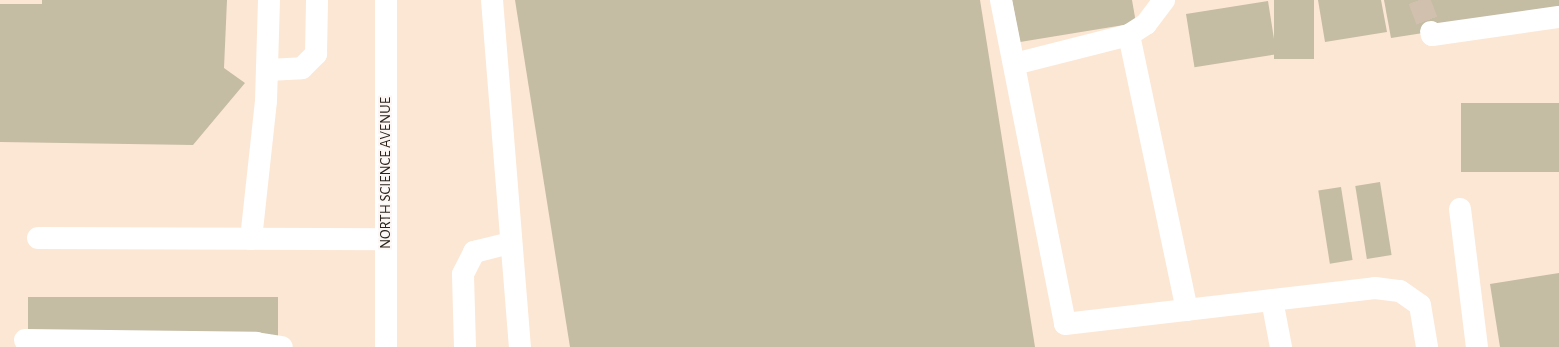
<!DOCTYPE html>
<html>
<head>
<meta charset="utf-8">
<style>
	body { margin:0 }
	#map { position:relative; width:1559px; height:347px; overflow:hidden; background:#fce7d4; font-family:"Alegreya Sans",sans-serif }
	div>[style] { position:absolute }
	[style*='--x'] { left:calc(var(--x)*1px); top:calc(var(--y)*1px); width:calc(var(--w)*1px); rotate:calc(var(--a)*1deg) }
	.building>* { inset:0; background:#c5bca4; transform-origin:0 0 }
	.minor-tunnel>* { height:22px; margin-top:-11px; transform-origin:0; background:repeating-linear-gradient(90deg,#d2c0af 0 22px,transparent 0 33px) }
	.minor>* { height:22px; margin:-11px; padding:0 11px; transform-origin:11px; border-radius:11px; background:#fff }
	span { translate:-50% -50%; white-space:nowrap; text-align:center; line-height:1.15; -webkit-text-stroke:4px #fcf7f4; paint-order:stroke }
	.street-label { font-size:15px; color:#2a221b }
</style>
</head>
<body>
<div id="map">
	<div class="building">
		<div style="clip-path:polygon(42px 0,227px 0,224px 68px,245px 83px,193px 145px,0 142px,0 4px,42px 4px)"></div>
		<div style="clip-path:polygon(515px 0,980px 0,1035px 347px,570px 347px)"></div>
		<div style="clip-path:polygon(1012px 0,1132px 0,1136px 23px,1020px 42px)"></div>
		<div style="left:1274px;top:0;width:40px;height:59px"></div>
		<div style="clip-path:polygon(1318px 0,1381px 0,1387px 32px,1325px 42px)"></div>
		<div style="clip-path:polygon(1384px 0,1559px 0,1559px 12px,1391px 38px)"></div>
		<div style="left:1268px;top:1px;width:54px;height:83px;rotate:81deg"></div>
		<div style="left:1559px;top:103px;width:69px;height:98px;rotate:90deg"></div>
		<div style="left:1380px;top:182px;width:74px;height:25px;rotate:81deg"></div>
		<div style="left:1341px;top:187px;width:74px;height:23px;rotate:81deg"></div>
		<div style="clip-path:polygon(1559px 273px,1559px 347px,1500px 347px,1490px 284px)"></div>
		<div style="left:28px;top:297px;width:250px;height:40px"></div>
	</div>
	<div class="minor-tunnel">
		<div style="--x:1419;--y:0;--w:34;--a:69"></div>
	</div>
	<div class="minor">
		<div style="--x:492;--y:0;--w:348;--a:85.4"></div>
		<div style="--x:1001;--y:0;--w:330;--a:78.8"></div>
		<div style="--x:1065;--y:324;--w:312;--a:-6.6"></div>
		<div style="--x:1375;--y:288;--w:25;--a:7"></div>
		<div style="--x:1400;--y:291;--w:24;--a:35"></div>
		<div style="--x:1420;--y:305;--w:43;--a:80.5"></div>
		<div style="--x:1431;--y:32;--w:3;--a:72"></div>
		<div style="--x:1432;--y:35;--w:128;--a:-8.1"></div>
		<div style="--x:1129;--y:35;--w:281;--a:78.1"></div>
		<div style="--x:1014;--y:64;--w:119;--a:-14.2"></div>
		<div style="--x:1129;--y:35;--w:20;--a:-33"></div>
		<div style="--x:1146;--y:24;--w:30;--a:-53"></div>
		<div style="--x:268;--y:70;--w:34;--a:-3"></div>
		<div style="--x:302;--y:68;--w:20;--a:-45"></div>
		<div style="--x:316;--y:54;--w:54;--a:-88.9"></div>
		<div style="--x:1460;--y:209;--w:139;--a:83"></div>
		<div style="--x:38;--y:238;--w:348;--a:0.2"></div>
		<div style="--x:251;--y:239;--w:139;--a:-83.8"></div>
		<div style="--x:266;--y:101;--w:101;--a:-88.3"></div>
		<div style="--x:1272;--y:300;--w:48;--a:79.2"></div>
		<div style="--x:25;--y:340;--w:231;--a:0.7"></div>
		<div style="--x:256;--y:343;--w:26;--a:9"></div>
		<div style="--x:386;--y:347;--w:347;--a:-90"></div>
		<div style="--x:465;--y:347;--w:73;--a:-91.6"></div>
		<div style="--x:463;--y:274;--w:25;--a:-63"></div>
		<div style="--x:474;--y:252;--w:38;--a:-14"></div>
	</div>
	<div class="street-label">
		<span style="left:386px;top:173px;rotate:-90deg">NORTH SCIENCE AVENUE</span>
	</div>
</div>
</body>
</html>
